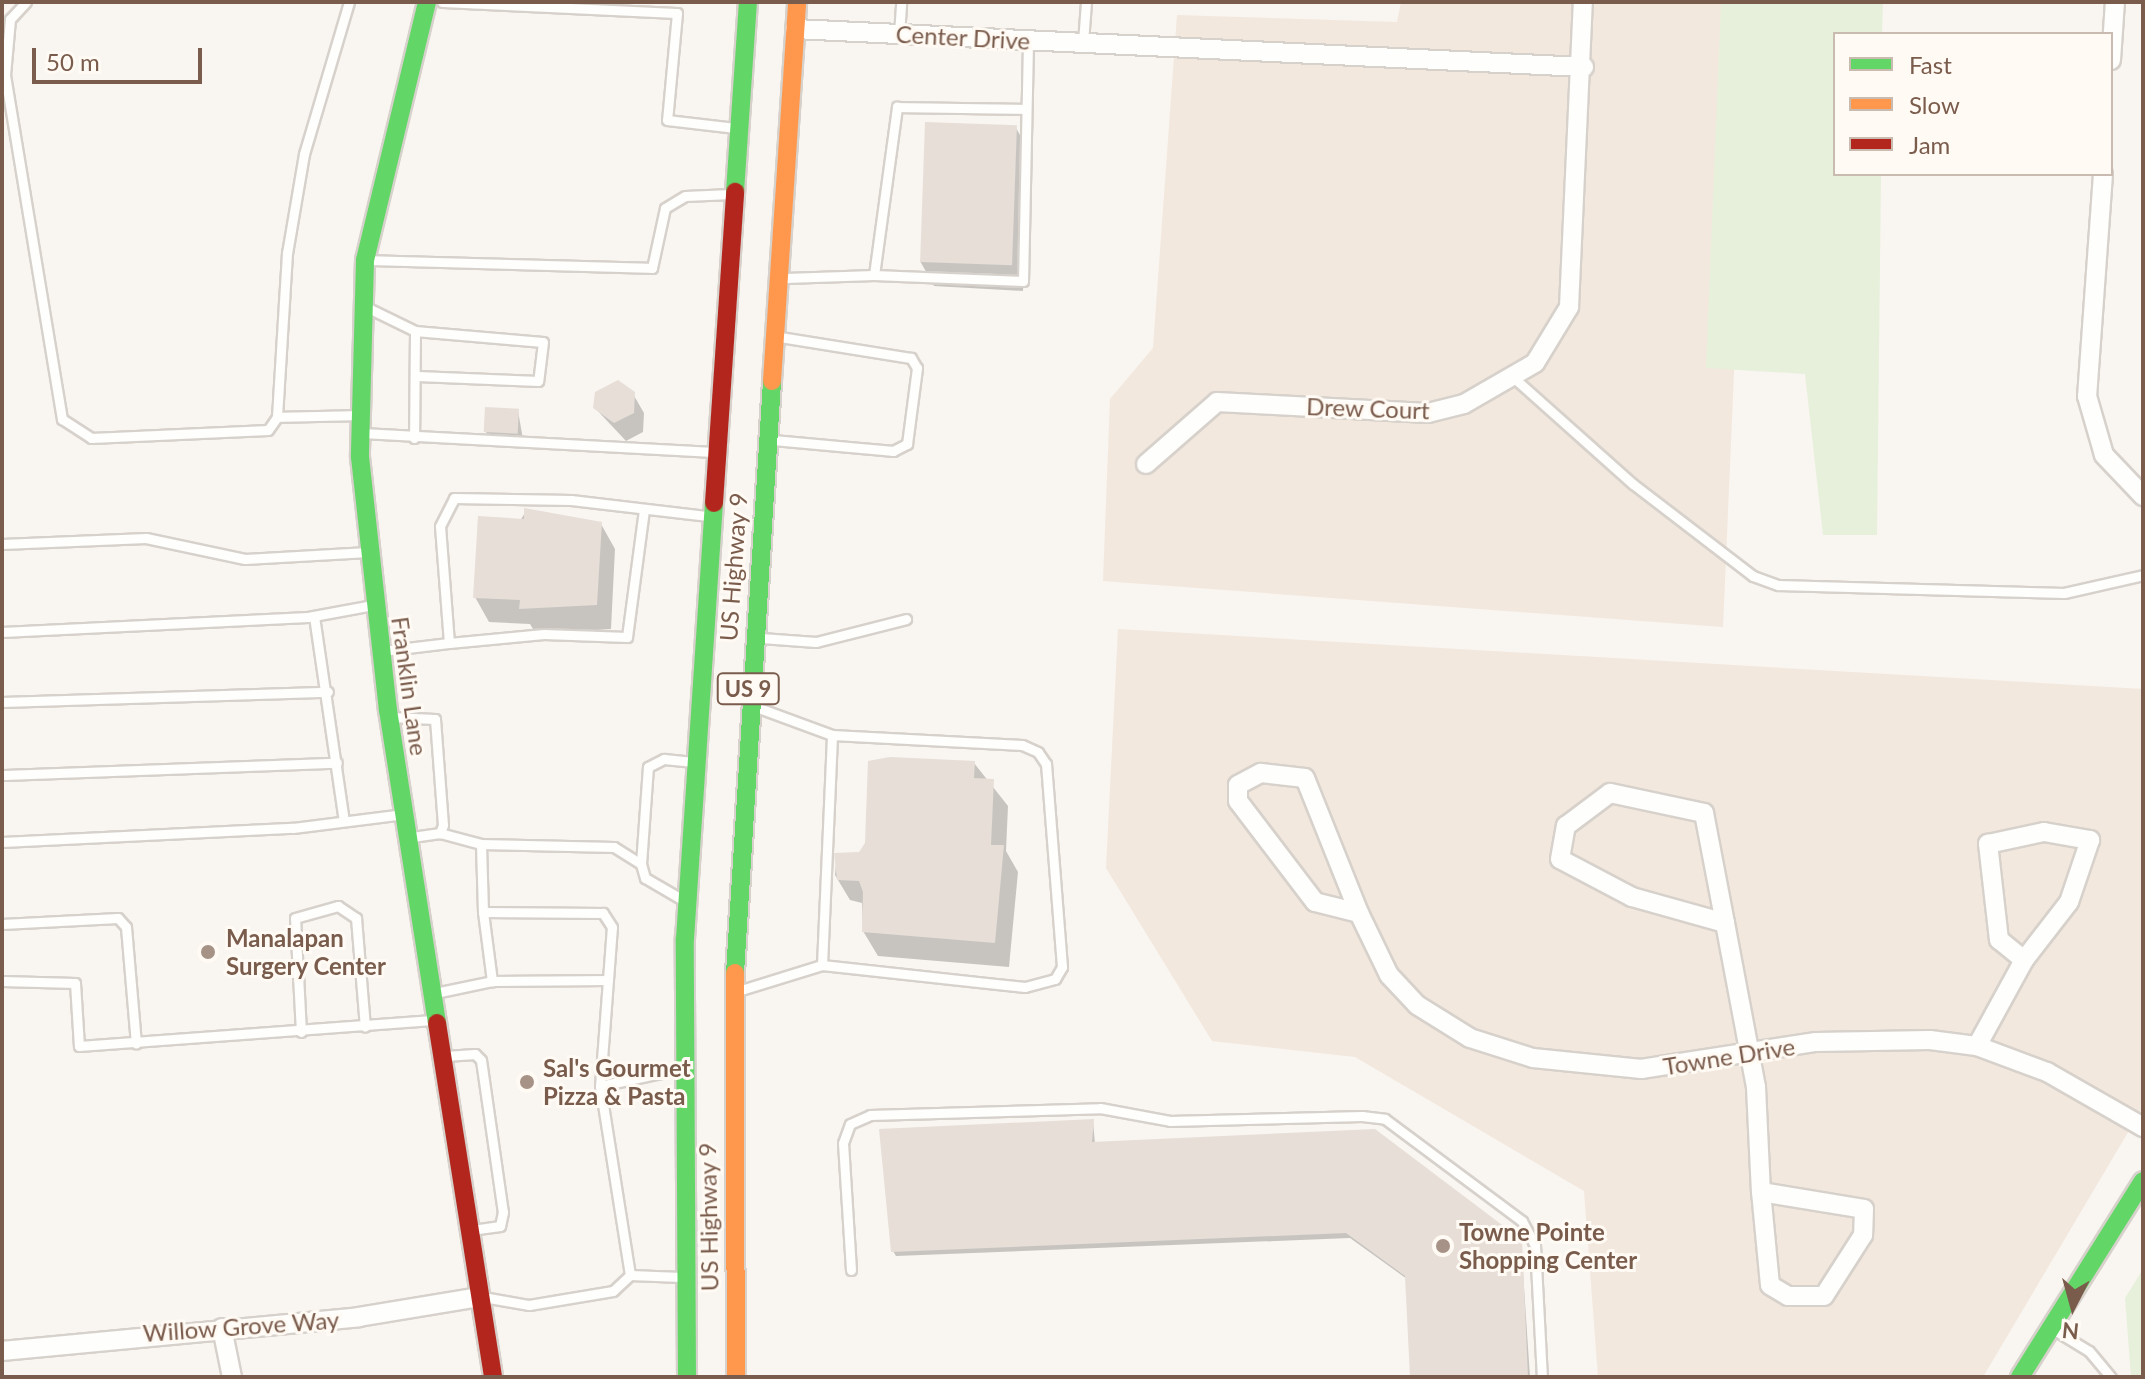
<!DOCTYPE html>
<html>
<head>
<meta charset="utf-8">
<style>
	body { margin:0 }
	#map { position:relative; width:2145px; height:1379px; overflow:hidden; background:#f9f5f0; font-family:Lato,sans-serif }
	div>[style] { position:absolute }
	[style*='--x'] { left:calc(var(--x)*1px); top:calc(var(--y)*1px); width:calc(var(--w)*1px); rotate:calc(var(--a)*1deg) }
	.residential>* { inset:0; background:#f2e8de }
	.green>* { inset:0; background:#e7f0db }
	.shadow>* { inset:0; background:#0003 }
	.building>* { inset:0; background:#e6ded7; transform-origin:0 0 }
	.roads { filter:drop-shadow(2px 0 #d7d1cb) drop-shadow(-2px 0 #d7d1cb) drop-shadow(0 2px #d7d1cb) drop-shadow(0 -2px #d7d1cb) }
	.lane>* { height:9px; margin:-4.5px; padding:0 4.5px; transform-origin:4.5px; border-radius:4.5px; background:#fefefd }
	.street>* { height:18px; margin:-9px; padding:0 9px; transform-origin:9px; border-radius:9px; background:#fefefd }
	.fast>* { height:18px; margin:-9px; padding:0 9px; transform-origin:9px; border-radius:9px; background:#63d668 }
	.slow>* { height:18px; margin:-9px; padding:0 9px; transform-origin:9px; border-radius:9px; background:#ff974d }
	.jam>* { height:18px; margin:-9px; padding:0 9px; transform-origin:9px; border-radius:9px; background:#b3261e }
	.dots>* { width:22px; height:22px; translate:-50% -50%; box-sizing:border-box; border:4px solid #fffaf3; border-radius:50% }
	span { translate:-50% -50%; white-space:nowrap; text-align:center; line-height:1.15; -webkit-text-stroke:6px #fffaf3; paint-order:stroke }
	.shield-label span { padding:2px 6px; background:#fffaf3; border:2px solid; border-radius:6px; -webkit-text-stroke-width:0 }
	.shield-label { font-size:22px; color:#7a5c4d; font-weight:700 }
	.street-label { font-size:24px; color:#7a5c4d }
	.poi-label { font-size:24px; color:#7a5c4d; font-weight:700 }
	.left { translate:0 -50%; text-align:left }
	.frame { position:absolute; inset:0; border:4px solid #7a5c4d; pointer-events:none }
	.legend { position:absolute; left:1833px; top:32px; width:280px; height:144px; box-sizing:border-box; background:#fffaf3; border:2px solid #cabbb1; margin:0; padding:10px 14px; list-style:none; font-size:24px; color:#7a5c4d }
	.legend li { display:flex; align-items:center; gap:16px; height:40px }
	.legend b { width:40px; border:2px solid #cabbb1 }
	.north { position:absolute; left:2033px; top:1267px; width:80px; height:80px; -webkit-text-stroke:6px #fffaf3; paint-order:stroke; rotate:186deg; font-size:22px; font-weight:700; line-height:32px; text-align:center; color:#7a5c4d }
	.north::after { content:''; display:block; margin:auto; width:28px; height:36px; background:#7a5c4d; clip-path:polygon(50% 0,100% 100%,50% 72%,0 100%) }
	.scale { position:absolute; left:32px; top:48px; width:170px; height:36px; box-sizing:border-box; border:4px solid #7a5c4d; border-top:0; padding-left:10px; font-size:24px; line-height:28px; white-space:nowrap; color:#7a5c4d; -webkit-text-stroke:6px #fffaf3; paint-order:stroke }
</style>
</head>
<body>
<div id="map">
	<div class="residential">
		<div style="clip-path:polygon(1401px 2px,1750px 2px,1723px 627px,1103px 581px,1110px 399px,1153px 348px,1177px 15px,1397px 22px)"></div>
		<div style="clip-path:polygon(1118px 629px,2143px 689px,2143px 1107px,1983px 1377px,1598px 1377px,1584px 1191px,1355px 1057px,1212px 1041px,1106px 868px)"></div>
	</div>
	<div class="green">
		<div style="clip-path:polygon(1721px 2px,1883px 2px,1882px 34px,1835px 34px,1835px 174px,1881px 174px,1877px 535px,1823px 535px,1805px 374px,1706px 368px)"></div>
		<div style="clip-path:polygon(2143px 1269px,2143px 1377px,2131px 1377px,2125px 1298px)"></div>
	</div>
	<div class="shadow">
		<div style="clip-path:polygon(1016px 128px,1030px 153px,1023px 291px,934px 286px,920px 261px)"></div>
		<div style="clip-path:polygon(633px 394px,644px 413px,643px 432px,626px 441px,595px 408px)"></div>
		<div style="clip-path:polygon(518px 411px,524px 445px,493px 444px,486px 432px)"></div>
		<div style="clip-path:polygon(526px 511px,601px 524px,615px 549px,611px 629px,536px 634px,530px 624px,489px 622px,475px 597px)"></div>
		<div style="clip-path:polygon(974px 763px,1008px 806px,1006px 851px,1018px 872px,1009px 967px,878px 956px,863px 931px,862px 903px,850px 900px,835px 875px,837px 853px,860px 854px)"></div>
		<div style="clip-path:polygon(1093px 1121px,1095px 1144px,1521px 1242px,1530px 1377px,1412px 1377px,1407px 1279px,1350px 1238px,896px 1256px,893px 1251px)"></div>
	</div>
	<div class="building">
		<div style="left:925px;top:122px;width:92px;height:140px;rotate:2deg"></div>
		<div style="clip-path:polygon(618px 380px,635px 392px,634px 413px,614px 423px,593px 408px,595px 392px)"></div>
		<div style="left:485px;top:407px;width:34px;height:25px;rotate:3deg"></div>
		<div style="clip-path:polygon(524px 508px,602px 522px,597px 605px,519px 609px,520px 600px,473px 598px,478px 516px,524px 519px)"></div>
		<div style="clip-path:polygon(890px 757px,975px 761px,974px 778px,994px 779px,991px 845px,1004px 845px,995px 943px,862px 932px,863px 892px,859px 881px,837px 880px,834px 853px,859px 852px,865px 843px,868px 761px)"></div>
		<div style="clip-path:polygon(1094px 1119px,1092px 1142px,1375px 1129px,1522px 1240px,1528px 1377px,1410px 1377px,1405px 1276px,1346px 1233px,891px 1252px,879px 1129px)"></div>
	</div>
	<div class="roads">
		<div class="lane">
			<div style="--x:26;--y:2;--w:23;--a:133"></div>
			<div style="--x:10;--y:19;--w:56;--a:95.1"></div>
			<div style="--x:5;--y:75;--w:349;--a:80.6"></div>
			<div style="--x:62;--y:419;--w:35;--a:33"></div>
			<div style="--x:91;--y:438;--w:177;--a:-2.6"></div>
			<div style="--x:268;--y:430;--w:16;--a:-55"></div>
			<div style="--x:349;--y:2;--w:159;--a:106.5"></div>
			<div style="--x:304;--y:154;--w:100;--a:99.7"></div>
			<div style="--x:287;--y:253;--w:164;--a:93.5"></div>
			<div style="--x:277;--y:417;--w:81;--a:-1.4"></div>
			<div style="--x:442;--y:2;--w:235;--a:2.7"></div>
			<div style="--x:677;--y:13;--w:107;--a:95.3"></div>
			<div style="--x:667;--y:120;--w:69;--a:6.6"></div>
			<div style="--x:899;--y:34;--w:32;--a:-86"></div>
			<div style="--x:1083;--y:42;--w:40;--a:-85.7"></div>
			<div style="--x:366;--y:260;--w:286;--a:1.6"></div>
			<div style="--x:652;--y:268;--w:61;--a:-77.8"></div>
			<div style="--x:665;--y:208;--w:23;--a:-31"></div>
			<div style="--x:685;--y:196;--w:46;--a:-2.5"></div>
			<div style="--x:874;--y:275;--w:149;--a:2.3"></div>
			<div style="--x:1023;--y:281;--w:240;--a:-88.8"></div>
			<div style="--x:785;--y:278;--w:89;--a:-1.9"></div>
			<div style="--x:874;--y:275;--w:170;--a:-82.2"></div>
			<div style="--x:897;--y:107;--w:129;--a:0.9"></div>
			<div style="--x:364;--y:306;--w:57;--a:26.1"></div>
			<div style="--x:415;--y:331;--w:107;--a:90.5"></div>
			<div style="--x:415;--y:331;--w:128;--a:4.9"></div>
			<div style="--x:543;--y:342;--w:39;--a:97"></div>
			<div style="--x:538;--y:381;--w:121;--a:-177.6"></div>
			<div style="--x:1514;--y:378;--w:159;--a:41.7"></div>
			<div style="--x:1633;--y:484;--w:151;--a:37.5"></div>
			<div style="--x:1753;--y:576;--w:27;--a:20"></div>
			<div style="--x:1778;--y:585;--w:286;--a:1.6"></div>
			<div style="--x:2064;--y:593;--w:81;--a:-12.8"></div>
			<div style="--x:362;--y:433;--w:352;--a:3.1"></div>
			<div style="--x:773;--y:440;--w:121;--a:5.2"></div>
			<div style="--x:893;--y:451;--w:16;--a:-27"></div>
			<div style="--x:907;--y:444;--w:77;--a:-82.5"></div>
			<div style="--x:917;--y:368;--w:12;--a:-121"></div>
			<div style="--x:911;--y:358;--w:133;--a:-170.9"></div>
			<div style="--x:2;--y:544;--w:144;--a:-2.4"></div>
			<div style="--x:146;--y:538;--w:101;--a:12"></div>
			<div style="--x:245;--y:559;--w:123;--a:-3.3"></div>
			<div style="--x:314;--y:616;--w:207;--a:81.7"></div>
			<div style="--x:2;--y:632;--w:306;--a:-2.8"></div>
			<div style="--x:308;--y:617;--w:66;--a:-10.5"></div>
			<div style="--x:761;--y:638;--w:55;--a:4.2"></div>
			<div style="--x:816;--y:642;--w:93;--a:-14.3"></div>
			<div style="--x:449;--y:643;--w:95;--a:-5.4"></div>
			<div style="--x:544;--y:634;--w:83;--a:2.1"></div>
			<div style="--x:627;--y:637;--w:128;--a:-82.4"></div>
			<div style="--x:382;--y:651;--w:67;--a:-6.8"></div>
			<div style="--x:449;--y:643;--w:117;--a:-94.4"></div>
			<div style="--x:440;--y:526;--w:31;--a:-63"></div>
			<div style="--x:454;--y:498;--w:117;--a:1"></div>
			<div style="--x:571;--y:500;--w:138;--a:6.7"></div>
			<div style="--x:2;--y:702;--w:326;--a:-1.8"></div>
			<div style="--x:390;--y:717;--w:45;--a:2.5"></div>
			<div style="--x:435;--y:719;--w:106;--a:85.7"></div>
			<div style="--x:443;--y:825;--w:9;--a:111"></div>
			<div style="--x:440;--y:833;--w:30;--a:172"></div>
			<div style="--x:2;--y:775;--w:335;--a:-2.1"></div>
			<div style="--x:440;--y:833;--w:42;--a:15"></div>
			<div style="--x:2;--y:842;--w:291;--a:-2.8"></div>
			<div style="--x:293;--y:828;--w:112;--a:-7.2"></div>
			<div style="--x:683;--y:900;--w:44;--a:-149.9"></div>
			<div style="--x:645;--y:878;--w:15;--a:-106"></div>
			<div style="--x:641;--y:864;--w:97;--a:-85.9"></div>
			<div style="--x:648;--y:767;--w:18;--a:-27"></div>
			<div style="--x:664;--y:759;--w:27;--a:6"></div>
			<div style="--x:483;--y:912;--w:70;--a:82.6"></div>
			<div style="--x:2;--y:924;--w:116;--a:-3"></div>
			<div style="--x:118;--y:918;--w:12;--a:48"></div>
			<div style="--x:126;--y:927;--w:117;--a:85.1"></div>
			<div style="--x:822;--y:965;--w:230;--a:-87.5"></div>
			<div style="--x:2;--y:981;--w:73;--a:1.6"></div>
			<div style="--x:75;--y:983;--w:63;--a:86.4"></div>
			<div style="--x:79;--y:1046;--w:358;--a:-4.2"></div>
			<div style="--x:741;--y:990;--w:85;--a:-17.2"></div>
			<div style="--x:822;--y:965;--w:204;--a:6.2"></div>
			<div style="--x:1025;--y:987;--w:31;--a:-15"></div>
			<div style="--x:1055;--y:979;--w:14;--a:-60"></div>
			<div style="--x:1062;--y:967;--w:204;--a:-94.5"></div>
			<div style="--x:1046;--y:764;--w:14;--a:-124"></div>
			<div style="--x:1038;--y:752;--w:17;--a:-156"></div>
			<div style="--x:1022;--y:745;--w:190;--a:-177"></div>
			<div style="--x:832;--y:735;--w:81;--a:-159.8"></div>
			<div style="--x:435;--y:993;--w:58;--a:-11.9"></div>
			<div style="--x:492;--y:981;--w:116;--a:-0.5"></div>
			<div style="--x:301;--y:1032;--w:114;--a:-93"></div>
			<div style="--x:295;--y:918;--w:45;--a:-15.6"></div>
			<div style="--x:338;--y:906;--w:22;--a:34"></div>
			<div style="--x:356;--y:918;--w:109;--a:85.3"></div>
			<div style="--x:445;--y:1056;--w:30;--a:-4"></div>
			<div style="--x:475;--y:1054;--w:8;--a:45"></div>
			<div style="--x:481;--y:1060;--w:154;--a:81.8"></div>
			<div style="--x:503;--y:1212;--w:14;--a:102"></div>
			<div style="--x:500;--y:1226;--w:28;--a:172"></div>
			<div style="--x:600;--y:1086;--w:81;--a:-12.1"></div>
			<div style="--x:851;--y:1270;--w:127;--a:-93.6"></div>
			<div style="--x:843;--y:1143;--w:20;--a:-70"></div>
			<div style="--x:850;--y:1124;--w:22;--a:-24"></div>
			<div style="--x:870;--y:1115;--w:230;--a:-1.7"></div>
			<div style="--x:1100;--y:1108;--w:71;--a:10.5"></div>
			<div style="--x:1170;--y:1121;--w:192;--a:-1.5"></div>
			<div style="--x:1362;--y:1116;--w:23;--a:7"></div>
			<div style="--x:1385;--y:1119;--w:171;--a:36.7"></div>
			<div style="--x:1522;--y:1221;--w:27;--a:62"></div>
			<div style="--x:1535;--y:1245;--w:132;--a:87"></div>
			<div style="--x:630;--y:1275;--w:191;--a:-99"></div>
			<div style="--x:600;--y:1086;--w:159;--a:-85.7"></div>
			<div style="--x:612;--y:927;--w:17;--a:-123"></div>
			<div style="--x:603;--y:913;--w:120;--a:-179.5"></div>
			<div style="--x:483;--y:912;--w:68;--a:-91.7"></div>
			<div style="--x:481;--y:844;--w:133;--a:1.3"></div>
			<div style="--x:614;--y:847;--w:32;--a:32"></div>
			<div style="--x:483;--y:1297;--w:47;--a:9.9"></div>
			<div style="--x:529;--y:1305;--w:85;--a:-9.5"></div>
			<div style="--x:613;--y:1291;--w:23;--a:-43"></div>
			<div style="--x:630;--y:1275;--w:51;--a:2.2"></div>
			<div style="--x:2051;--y:1328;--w:44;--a:31.2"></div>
			<div style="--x:2089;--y:1351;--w:34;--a:50"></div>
		</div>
		<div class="street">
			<div style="--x:795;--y:29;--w:790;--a:2.76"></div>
			<div style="--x:2111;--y:60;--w:58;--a:-86.1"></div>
			<div style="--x:2103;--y:174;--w:223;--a:94.1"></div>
			<div style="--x:2087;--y:396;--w:61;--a:73.9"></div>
			<div style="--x:2104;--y:455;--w:57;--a:46.4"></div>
			<div style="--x:1146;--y:464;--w:94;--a:-41.1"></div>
			<div style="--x:1217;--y:402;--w:211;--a:3"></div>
			<div style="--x:1428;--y:413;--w:37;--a:-14"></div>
			<div style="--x:1464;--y:404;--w:82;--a:-30"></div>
			<div style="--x:1535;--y:363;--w:66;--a:-58.7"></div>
			<div style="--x:1569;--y:307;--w:305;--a:-87.4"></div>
			<div style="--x:1261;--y:773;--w:44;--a:6.5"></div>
			<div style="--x:1305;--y:778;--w:145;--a:68.2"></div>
			<div style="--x:1359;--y:913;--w:45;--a:-166"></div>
			<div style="--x:1315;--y:902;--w:127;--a:-127.3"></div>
			<div style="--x:1238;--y:801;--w:16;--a:-90"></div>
			<div style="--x:1238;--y:785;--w:26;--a:-28"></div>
			<div style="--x:1610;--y:793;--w:96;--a:12"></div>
			<div style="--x:1704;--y:813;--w:112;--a:79.2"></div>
			<div style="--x:1725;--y:923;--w:97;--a:-164.4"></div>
			<div style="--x:1632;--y:897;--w:81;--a:-152.2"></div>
			<div style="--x:1560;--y:859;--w:34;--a:-80"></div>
			<div style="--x:1566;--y:826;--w:55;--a:-36.9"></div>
			<div style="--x:2044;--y:832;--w:47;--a:9.9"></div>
			<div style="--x:2090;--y:840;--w:65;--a:108.7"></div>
			<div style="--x:2069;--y:902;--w:73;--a:127.8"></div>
			<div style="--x:2024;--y:960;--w:32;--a:-141"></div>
			<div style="--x:1999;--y:940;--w:97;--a:-96.5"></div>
			<div style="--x:1988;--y:844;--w:57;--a:-12.1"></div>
			<div style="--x:1359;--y:913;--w:69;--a:64.2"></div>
			<div style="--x:1389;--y:975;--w:41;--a:47"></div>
			<div style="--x:1417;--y:1005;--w:62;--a:31.9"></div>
			<div style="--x:1470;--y:1038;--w:66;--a:17.6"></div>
			<div style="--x:1533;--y:1058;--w:109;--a:5.8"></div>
			<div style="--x:1641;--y:1069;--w:177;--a:-8.8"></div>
			<div style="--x:1816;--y:1042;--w:114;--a:-1"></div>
			<div style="--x:1930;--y:1040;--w:47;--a:7.3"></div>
			<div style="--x:1977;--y:1046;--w:75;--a:20.4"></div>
			<div style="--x:2047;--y:1072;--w:111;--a:29.8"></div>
			<div style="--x:1725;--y:923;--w:167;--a:79.3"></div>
			<div style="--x:1756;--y:1087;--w:105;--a:87.3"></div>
			<div style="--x:1977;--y:1046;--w:98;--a:-61.3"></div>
			<div style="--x:1761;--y:1192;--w:104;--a:9.4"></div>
			<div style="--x:1864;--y:1209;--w:26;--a:92"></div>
			<div style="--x:1863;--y:1235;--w:72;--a:122.6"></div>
			<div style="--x:1824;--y:1296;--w:36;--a:180"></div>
			<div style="--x:1788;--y:1296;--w:21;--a:-149"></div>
			<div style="--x:1770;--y:1285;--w:93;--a:-95.5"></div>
			<div style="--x:222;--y:1328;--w:50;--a:78.5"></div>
			<div style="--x:2;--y:1351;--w:359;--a:-5.4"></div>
			<div style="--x:359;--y:1317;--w:123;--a:-9.4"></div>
		</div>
		<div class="fast">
			<div style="--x:427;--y:2;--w:265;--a:103.5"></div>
			<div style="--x:365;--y:260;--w:197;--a:91.5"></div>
			<div style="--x:360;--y:457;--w:255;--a:83.7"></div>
			<div style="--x:388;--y:710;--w:317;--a:81.1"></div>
			<div style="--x:735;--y:192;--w:190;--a:-86.1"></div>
			<div style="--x:735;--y:973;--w:593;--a:-86.42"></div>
			<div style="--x:687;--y:1377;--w:438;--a:-90.3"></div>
			<div style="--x:685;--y:939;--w:437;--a:-86.2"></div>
			<div style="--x:2020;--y:1377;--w:231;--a:-57.9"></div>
		</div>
		<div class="slow">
			<div style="--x:772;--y:381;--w:380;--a:-86.2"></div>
			<div style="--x:735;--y:973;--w:404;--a:89.9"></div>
		</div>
		<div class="jam">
			<div style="--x:714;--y:503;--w:312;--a:-86.1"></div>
			<div style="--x:437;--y:1023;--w:358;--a:81"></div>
		</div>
	</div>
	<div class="dots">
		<div style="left:208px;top:952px;background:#a69286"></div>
		<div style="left:527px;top:1082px;background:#a69286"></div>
		<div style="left:1443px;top:1246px;background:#a69286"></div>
	</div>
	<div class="shield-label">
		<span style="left:748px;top:689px">US 9</span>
	</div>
	<div class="street-label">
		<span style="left:963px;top:37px;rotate:3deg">Center Drive</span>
		<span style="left:1368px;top:408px;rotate:2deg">Drew Court</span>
		<span style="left:733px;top:567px;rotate:-86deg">US Highway 9</span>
		<span style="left:410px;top:686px;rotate:82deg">Franklin Lane</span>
		<span style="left:1729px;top:1056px;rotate:-9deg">Towne Drive</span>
		<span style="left:708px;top:1217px;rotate:-91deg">US Highway 9</span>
		<span style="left:241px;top:1326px;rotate:-4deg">Willow Grove Way</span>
	</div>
	<div class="poi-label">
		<span class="left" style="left:226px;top:952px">Manalapan<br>Surgery Center</span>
		<span class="left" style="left:543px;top:1082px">Sal's Gourmet<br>Pizza &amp; Pasta</span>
		<span class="left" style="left:1459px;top:1246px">Towne Pointe<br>Shopping Center</span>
	</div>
	<div class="frame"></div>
	<ul class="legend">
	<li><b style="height:10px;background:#63d668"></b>Fast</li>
	<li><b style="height:10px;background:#ff974d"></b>Slow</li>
	<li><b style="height:10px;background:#b3261e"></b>Jam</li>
	</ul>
	<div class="north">N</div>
	<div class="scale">50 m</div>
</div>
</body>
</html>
